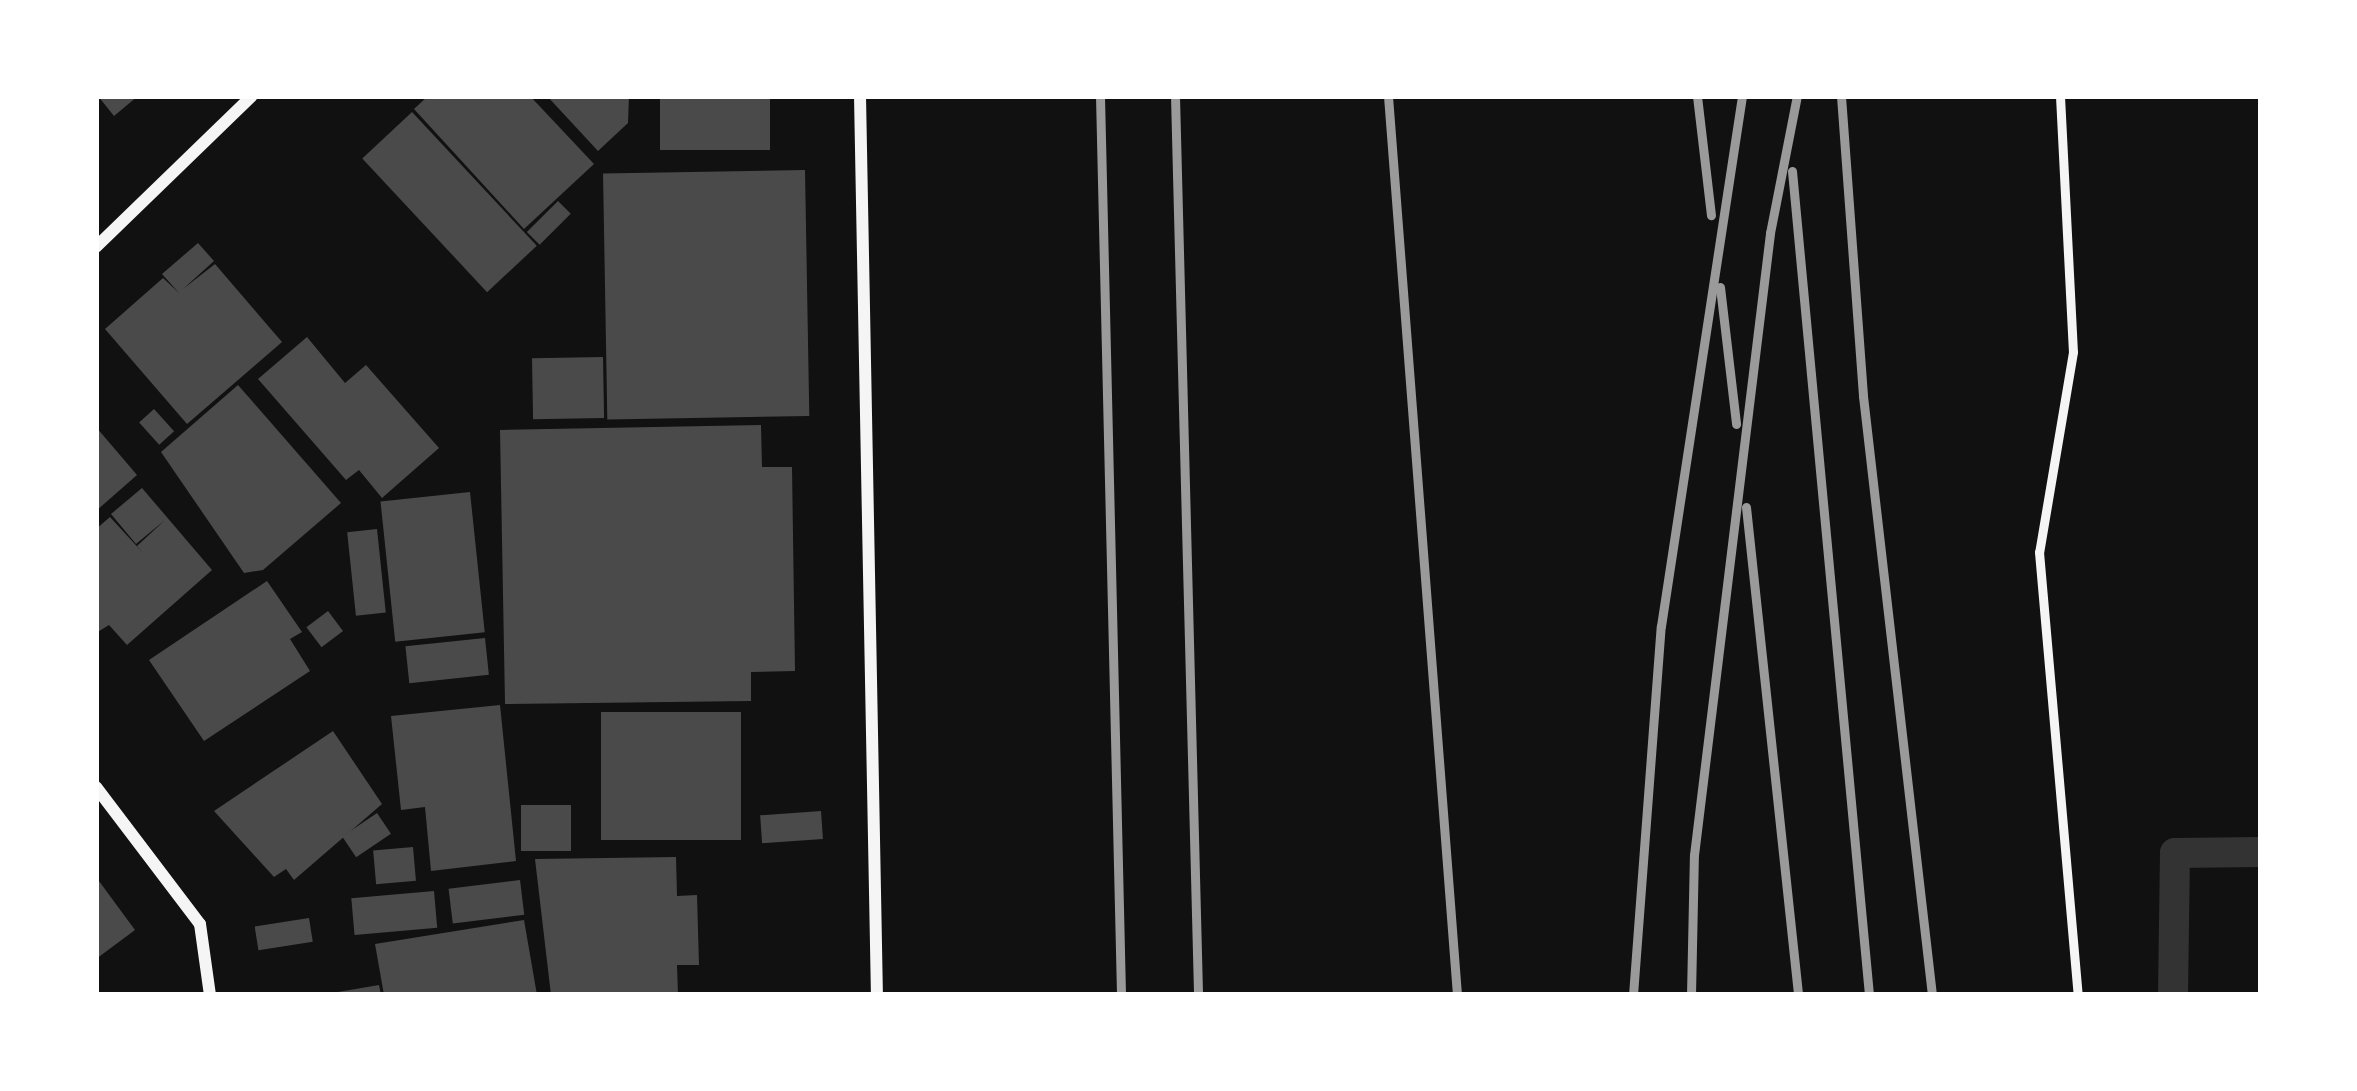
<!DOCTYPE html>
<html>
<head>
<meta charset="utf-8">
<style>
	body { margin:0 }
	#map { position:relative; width:2357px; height:1091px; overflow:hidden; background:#111; font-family:"Golos Text",sans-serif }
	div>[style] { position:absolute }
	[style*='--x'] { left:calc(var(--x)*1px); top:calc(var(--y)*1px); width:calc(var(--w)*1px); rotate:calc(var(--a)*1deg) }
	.stream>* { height:30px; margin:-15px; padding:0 15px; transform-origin:15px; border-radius:15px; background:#333 }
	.building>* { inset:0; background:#4a4a4a; transform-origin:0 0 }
	.service>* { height:9px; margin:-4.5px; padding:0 4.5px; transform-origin:4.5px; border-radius:4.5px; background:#f5f5f5 }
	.minor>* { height:12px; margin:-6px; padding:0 6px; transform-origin:6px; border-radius:6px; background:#f5f5f5 }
	.rail>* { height:9px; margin:-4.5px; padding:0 4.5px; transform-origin:4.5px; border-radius:4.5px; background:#9a9a9a }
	span { translate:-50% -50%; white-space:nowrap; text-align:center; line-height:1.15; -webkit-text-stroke:10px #fff; paint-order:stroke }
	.frame { position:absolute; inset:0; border:99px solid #fff; pointer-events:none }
</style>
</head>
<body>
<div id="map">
	<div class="stream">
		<div style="--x:2173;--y:995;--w:142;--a:-89.2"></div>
		<div style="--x:2175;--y:853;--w:85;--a:-0.7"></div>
	</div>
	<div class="building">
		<div style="clip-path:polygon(98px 96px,138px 96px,114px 116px)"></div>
		<div style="clip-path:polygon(428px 96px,530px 96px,594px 164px,524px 229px,414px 109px)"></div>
		<div style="clip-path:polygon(547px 96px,629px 96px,628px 123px,598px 151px)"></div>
		<div style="left:660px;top:96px;width:110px;height:54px"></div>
		<div style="left:412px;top:112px;width:183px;height:68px;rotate:47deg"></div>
		<div style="left:805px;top:170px;width:246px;height:202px;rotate:89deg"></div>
		<div style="left:558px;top:201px;width:18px;height:44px;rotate:45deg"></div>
		<div style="clip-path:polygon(198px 243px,214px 261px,183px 289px,215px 264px,282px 342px,187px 424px,105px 329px,163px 278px,179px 293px,162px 274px)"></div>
		<div style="clip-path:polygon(307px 337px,345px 383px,366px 365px,439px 448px,382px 498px,359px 470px,346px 480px,258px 379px)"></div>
		<div style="left:603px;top:357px;width:61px;height:71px;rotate:89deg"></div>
		<div style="clip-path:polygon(238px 385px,341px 503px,263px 570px,244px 573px,161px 452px)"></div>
		<div style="left:154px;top:409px;width:30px;height:20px;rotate:48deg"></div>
		<div style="clip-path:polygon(761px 425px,762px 467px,792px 467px,795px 671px,751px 672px,751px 701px,505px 704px,500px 430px)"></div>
		<div style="clip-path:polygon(96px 427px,137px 475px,96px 511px)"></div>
		<div style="clip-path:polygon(142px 488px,212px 570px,127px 645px,109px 625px,96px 633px,96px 529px,110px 517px,144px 554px,137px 546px,165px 520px,136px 544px,111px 514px)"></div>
		<div style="left:470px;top:492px;width:141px;height:90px;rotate:84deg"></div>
		<div style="left:377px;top:529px;width:84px;height:30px;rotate:84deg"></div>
		<div style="clip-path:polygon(267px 581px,302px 632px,290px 639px,310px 671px,204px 741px,149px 660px)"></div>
		<div style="left:328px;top:611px;width:25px;height:27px;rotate:53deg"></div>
		<div style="left:485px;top:638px;width:37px;height:80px;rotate:84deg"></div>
		<div style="clip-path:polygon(500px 705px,516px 861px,431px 871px,425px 807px,401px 810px,391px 716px)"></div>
		<div style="left:741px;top:712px;width:128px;height:140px;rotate:90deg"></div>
		<div style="clip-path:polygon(333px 731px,382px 804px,294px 880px,286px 869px,274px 877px,214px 811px)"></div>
		<div style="left:571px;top:805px;width:46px;height:50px;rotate:90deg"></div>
		<div style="left:821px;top:811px;width:28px;height:61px;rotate:86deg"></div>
		<div style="left:377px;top:813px;width:25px;height:42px;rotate:56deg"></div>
		<div style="left:413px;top:847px;width:34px;height:40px;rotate:85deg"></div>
		<div style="clip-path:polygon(676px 857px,677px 896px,697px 895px,699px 965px,677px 965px,678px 995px,551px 995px,535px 859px)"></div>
		<div style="clip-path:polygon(96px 877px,135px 930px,96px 959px)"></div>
		<div style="left:520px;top:880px;width:35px;height:72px;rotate:83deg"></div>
		<div style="left:434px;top:891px;width:37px;height:83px;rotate:85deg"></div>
		<div style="left:309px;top:918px;width:24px;height:55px;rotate:81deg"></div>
		<div style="clip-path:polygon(524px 920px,537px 995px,384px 995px,375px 944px)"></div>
		<div style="clip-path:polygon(379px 985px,381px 995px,332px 995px,332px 993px)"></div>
	</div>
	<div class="service">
		<div style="--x:2060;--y:96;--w:256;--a:87.1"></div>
		<div style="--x:2073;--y:352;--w:203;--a:99.6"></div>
		<div style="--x:2039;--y:552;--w:445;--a:85"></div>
	</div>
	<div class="minor">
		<div style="--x:860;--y:96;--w:899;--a:88.92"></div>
		<div style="--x:96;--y:247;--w:217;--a:-44.1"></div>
		<div style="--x:96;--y:787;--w:172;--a:52.8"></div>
		<div style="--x:200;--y:924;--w:72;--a:82"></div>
	</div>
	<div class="rail">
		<div style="--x:1100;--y:96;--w:899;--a:88.66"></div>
		<div style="--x:1175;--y:96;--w:899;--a:88.53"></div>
		<div style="--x:1388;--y:96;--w:902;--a:85.61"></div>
		<div style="--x:1697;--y:96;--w:120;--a:83.3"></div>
		<div style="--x:1841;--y:96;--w:301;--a:85.8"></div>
		<div style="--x:1863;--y:396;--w:603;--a:83.43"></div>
		<div style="--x:1792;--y:171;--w:828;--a:84.66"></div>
		<div style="--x:1720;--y:287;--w:138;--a:83.3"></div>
		<div style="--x:1746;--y:507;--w:491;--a:83.9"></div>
		<div style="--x:1633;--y:995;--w:370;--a:-85.7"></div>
		<div style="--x:1661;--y:626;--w:536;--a:-81.31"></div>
		<div style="--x:1691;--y:995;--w:140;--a:-88.8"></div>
		<div style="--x:1694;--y:855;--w:627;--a:-83.03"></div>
		<div style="--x:1770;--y:233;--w:140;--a:-78.9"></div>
	</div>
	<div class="frame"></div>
</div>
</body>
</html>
